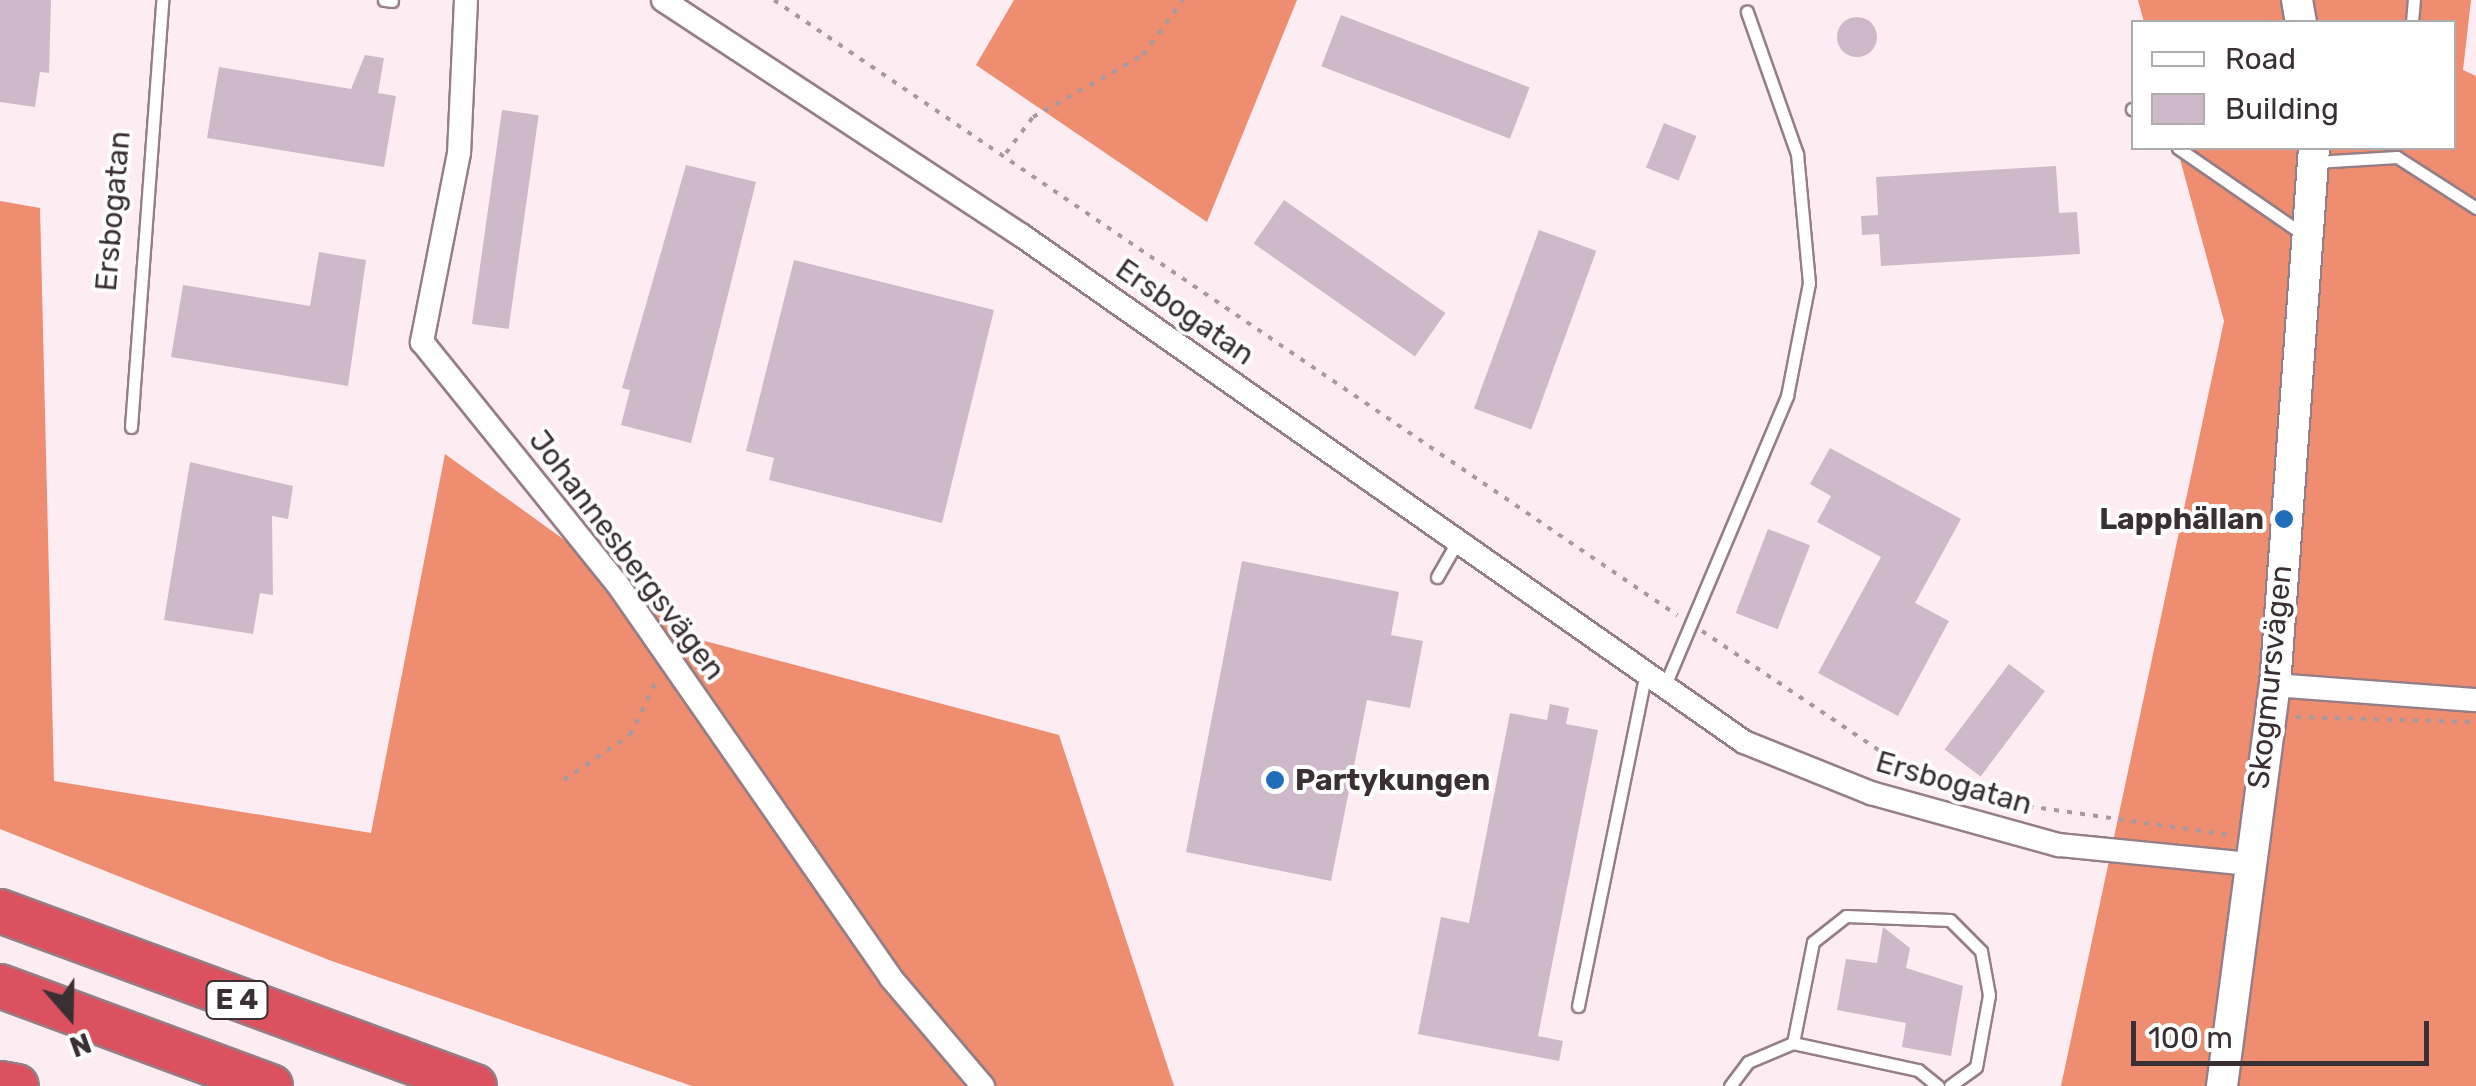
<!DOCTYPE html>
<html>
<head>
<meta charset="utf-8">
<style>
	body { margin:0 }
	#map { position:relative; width:2476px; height:1086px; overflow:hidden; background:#fdedf2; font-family:Rubik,sans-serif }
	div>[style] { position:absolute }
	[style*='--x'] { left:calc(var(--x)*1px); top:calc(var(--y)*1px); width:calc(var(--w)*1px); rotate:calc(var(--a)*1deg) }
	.forest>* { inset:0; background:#ee8d70 }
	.building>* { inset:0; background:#ceb9c8; transform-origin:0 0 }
	.round { border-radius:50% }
	.path>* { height:4px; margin-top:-2px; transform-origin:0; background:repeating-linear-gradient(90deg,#a79a9e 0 5px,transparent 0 13px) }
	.roads { filter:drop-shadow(2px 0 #957e85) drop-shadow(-2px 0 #957e85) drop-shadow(0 2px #957e85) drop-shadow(0 -2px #957e85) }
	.service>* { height:11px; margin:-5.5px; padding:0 5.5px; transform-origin:5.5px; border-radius:5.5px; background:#fff }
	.minor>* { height:22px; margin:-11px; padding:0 11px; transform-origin:11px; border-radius:11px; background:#fff }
	.tertiary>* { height:30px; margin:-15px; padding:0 15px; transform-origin:15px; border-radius:15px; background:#fff }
	.motorway>* { height:42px; margin:-21px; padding:0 21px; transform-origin:21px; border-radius:21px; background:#db5160 }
	.dots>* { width:28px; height:28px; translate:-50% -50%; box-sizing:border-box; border:5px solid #fff; border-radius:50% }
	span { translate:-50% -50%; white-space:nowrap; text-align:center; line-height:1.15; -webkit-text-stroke:8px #fff; paint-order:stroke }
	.shield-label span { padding:2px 8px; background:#fff; border:2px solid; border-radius:8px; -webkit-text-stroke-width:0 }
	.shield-label { font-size:28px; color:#3a3033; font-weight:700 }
	.street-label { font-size:30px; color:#3a3033 }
	.poi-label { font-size:30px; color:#3a3033; font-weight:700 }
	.right { translate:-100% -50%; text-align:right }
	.left { translate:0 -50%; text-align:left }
	.legend { position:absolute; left:2131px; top:20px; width:325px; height:130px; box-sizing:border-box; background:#fff; border:2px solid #b0acad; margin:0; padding:12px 18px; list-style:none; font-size:30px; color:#3a3033 }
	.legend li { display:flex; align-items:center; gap:20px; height:50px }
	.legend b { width:50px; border:2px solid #b0acad }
	.north { position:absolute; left:20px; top:966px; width:100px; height:100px; -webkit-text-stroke:8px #fff; paint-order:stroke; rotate:160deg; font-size:28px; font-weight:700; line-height:40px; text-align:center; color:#3a3033 }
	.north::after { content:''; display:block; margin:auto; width:35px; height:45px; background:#3a3033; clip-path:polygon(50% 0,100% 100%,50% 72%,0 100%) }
	.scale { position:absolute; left:2131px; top:1021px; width:298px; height:45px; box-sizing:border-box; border:5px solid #3a3033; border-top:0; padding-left:12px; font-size:30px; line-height:35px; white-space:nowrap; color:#3a3033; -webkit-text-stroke:8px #fff; paint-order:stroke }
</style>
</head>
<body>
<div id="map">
	<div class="forest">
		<div style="clip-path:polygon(1014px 0,1297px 0,1207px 222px,976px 65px)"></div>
		<div style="clip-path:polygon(2138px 0,2471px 0,2463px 70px,2476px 76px,2476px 1086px,2061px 1086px,2224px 321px,2177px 148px,2454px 148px,2454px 22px,2144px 22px)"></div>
		<div style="clip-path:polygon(0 201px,40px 208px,54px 781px,371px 833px,445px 454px,705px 641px,1059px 735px,1174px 1086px,692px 1086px,329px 960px,0 829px)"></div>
	</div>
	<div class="building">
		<div style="clip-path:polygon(0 0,51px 0,49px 73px,40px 72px,35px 107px,0 102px)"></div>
		<div style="left:1341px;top:15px;width:202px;height:55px;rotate:21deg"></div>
		<div class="round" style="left:1837px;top:17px;width:40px;height:40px"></div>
		<div style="clip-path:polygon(365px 55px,384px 58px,378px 93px,396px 96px,384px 167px,207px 138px,219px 67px,351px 89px)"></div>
		<div style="left:502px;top:110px;width:37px;height:216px;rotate:8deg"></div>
		<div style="left:1664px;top:123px;width:35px;height:48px;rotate:22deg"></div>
		<div style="clip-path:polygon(686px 165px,756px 182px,691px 443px,621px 425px,630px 390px,622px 388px)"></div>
		<div style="clip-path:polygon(2056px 166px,2059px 213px,2077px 212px,2080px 254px,1881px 266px,1879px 234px,1862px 235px,1861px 216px,1878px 215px,1876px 177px)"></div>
		<div style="left:1284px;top:200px;width:197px;height:53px;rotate:35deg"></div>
		<div style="left:1539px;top:230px;width:61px;height:190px;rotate:20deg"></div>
		<div style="clip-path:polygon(319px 252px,366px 260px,348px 386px,171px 357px,183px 285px,310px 306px)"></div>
		<div style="clip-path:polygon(794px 260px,994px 310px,942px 523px,769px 480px,774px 458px,746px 451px)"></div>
		<div style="clip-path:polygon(1830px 448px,1961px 519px,1915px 603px,1949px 621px,1898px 716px,1818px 673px,1881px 557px,1817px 522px,1831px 496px,1810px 484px)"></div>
		<div style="clip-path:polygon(190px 462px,293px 486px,288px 519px,272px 516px,273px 595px,260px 593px,253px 634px,164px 620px)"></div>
		<div style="left:1768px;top:529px;width:45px;height:90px;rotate:21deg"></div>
		<div style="clip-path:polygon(1242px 561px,1399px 592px,1391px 635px,1423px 641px,1410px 708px,1367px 700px,1331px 881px,1186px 852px)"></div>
		<div style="left:2009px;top:664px;width:45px;height:107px;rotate:37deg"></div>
		<div style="clip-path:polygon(1550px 704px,1569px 708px,1566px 724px,1598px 730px,1538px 1036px,1563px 1041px,1559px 1061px,1418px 1034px,1441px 917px,1469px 923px,1510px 713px,1547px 720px)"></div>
		<div style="clip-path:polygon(1883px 927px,1910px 948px,1906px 968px,1963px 986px,1951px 1056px,1902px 1047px,1906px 1023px,1837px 1010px,1846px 959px,1877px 963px)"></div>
	</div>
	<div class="path">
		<div style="--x:774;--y:0;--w:1093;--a:34.26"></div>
		<div style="--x:1006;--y:153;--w:45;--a:-53.1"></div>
		<div style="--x:1033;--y:117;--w:126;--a:-29.4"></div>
		<div style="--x:1143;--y:55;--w:68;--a:-54"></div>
		<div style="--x:1702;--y:631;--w:281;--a:34"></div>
		<div style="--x:2296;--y:717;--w:180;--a:1.6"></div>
		<div style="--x:564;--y:780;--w:80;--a:-34.3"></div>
		<div style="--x:630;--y:735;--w:61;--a:-63.9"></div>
		<div style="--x:1977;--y:799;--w:255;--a:8.1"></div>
	</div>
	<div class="roads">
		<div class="service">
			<div style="--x:384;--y:0;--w:8;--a:7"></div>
			<div style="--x:2412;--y:22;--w:22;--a:-85"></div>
			<div style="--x:2132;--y:109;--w:2;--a:27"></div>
			<div style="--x:2178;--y:148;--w:157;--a:34.6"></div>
			<div style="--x:2315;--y:162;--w:82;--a:-3.5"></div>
			<div style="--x:2397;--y:157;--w:94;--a:32.8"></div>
			<div style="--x:131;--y:427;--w:428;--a:-85.8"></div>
			<div style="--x:1437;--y:577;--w:46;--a:-60.1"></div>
			<div style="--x:1665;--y:685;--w:314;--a:-67.1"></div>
			<div style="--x:1787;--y:396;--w:115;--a:-79"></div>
			<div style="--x:1809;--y:283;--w:130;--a:-95.3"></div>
			<div style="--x:1797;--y:154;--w:151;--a:-109.4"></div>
			<div style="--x:1578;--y:1006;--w:342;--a:-78.5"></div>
			<div style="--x:1793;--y:1043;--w:103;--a:-78.8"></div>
			<div style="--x:1813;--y:942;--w:42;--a:-38.2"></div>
			<div style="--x:1846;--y:916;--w:104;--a:2.2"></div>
			<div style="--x:1950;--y:920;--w:44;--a:45"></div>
			<div style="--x:1981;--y:951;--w:45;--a:79.7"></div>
			<div style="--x:1989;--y:995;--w:73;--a:100.2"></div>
			<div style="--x:1976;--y:1067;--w:32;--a:144"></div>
			<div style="--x:1730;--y:1086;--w:30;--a:-53"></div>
			<div style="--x:1748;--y:1062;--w:49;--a:-22.9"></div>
			<div style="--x:1793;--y:1043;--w:128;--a:12.2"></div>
			<div style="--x:1918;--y:1070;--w:26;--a:39"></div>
		</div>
		<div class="minor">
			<div style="--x:466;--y:0;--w:153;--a:92.6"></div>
			<div style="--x:459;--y:153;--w:193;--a:101.1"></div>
			<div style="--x:422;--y:342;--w:309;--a:51.1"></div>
			<div style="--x:616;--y:582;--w:482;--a:55.2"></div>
			<div style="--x:891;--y:978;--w:142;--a:49.6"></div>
			<div style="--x:663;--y:0;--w:428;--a:33.3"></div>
			<div style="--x:1021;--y:235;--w:883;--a:35.04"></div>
			<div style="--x:1744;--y:742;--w:137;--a:21.9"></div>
			<div style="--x:1871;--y:793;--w:195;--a:15.5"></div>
			<div style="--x:2059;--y:845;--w:193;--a:5.7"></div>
			<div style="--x:2275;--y:685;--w:202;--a:4.3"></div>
		</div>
		<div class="tertiary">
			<div style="--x:2297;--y:0;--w:22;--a:80"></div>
			<div style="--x:2222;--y:1086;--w:404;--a:-82.5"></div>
			<div style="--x:2275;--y:685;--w:538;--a:-85.85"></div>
		</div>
		<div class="motorway">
			<div style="--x:0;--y:911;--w:506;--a:20.22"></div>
			<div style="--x:0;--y:986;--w:289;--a:20.3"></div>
			<div style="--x:0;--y:1083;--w:17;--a:10"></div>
		</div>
	</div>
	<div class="dots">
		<div style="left:2284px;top:519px;background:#206dbc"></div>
		<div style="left:1275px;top:780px;background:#206dbc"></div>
	</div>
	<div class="shield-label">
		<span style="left:237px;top:1000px">E 4</span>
	</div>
	<div class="street-label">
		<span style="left:113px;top:211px;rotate:-85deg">Ersbogatan</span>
		<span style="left:1185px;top:312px;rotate:35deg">Ersbogatan</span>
		<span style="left:627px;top:555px;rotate:53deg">Johannesbergsvägen</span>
		<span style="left:2270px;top:677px;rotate:-84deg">Skogmursvägen</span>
		<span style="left:1954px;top:783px;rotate:16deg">Ersbogatan</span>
	</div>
	<div class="poi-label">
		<span class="right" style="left:2264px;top:519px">Lapphällan</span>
		<span class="left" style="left:1295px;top:780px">Partykungen</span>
	</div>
	<ul class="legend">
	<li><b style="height:12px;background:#fff"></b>Road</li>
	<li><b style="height:28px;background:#ceb9c8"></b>Building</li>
	</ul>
	<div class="north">N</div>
	<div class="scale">100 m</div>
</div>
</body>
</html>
